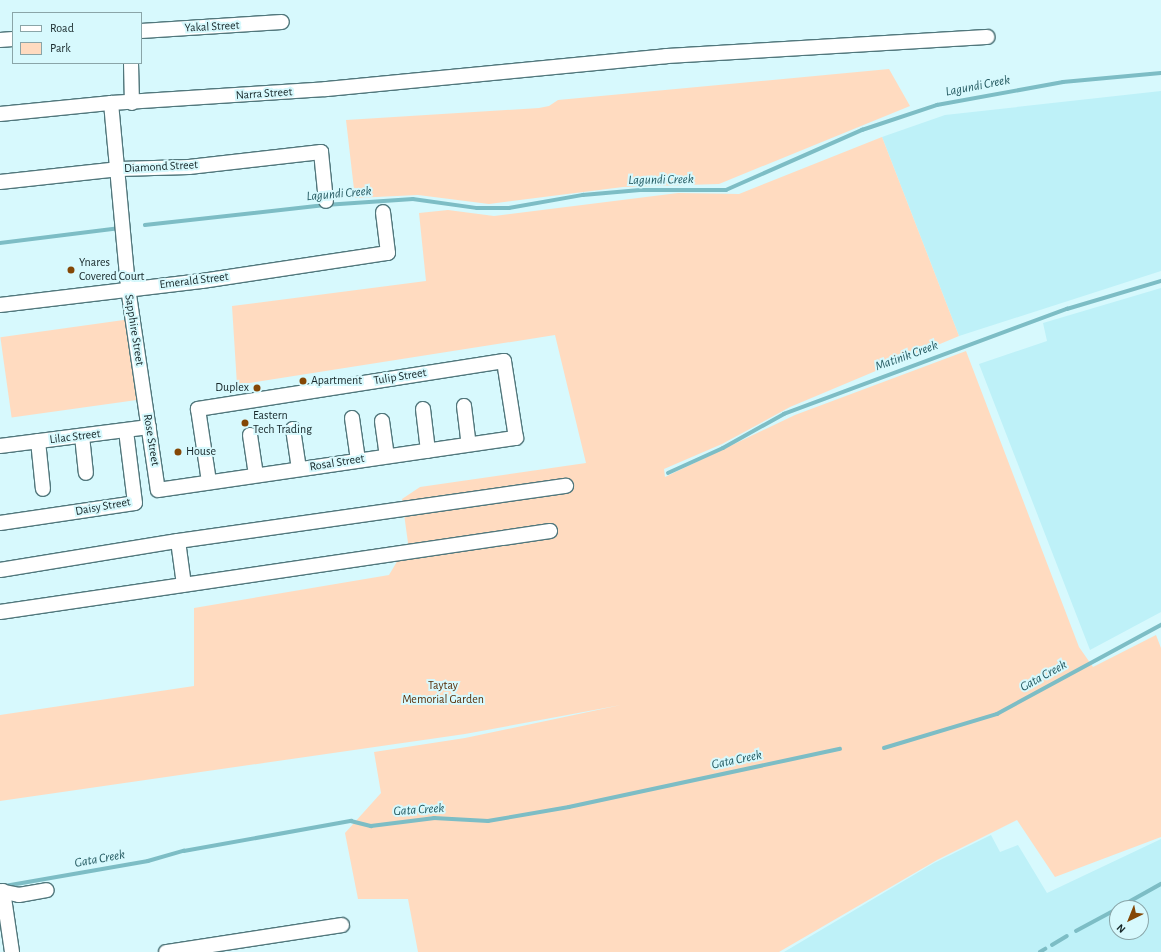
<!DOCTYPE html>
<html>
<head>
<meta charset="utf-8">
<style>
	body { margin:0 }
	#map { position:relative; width:1161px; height:952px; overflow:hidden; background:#d7f9fd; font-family:"Alegreya Sans",sans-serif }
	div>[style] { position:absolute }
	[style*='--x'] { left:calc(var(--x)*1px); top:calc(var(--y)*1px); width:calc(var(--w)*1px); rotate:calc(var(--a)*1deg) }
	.built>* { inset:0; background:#bef1f8 }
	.green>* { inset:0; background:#ffdbc0; transform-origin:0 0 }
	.stream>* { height:3.5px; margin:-1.75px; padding:0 1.75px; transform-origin:1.75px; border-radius:1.75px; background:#7dbdc5 }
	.roads { filter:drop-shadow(1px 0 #51777c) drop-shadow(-1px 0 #51777c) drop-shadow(0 1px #51777c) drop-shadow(0 -1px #51777c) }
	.minor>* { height:14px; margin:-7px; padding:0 7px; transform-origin:7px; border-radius:7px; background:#fff }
	.dots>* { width:11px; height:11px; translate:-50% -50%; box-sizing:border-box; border:2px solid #d7f9fd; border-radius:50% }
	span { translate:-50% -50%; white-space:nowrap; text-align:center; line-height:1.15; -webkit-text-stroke:4px #d7f9fd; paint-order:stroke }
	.street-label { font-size:12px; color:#172729 }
	.poi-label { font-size:12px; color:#172729 }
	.left { translate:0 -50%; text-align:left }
	.right { translate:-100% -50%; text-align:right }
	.park-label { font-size:12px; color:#582f09 }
	.water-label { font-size:13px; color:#255b62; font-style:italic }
	.legend { position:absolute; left:12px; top:12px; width:130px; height:52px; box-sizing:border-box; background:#d7f9fd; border:1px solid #8aa5a8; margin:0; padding:5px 7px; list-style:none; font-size:12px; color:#172729 }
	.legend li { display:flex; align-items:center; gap:8px; height:20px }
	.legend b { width:20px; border:1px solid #8aa5a8 }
	.north { position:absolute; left:1109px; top:900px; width:40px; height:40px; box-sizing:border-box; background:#d7f9fd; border:1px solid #8aa5a8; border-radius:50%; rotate:223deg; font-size:11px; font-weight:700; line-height:16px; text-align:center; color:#172729 }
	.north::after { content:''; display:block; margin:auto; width:14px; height:18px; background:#844706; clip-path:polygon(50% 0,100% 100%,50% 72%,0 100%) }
</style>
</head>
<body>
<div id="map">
	<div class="built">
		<div style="clip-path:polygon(1161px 91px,1161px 271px,959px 336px,882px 137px,945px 115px)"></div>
		<div style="clip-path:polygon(1161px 288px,1161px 612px,1090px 650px,979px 364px,1047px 341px,1043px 323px)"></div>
		<div style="clip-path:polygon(evenodd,991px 835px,1000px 852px,1018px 845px,1047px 893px,1161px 839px,1161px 952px,784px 952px,934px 863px,991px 835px,1117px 908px,1141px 908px,1141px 932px,1117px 932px,1117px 908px)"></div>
	</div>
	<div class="green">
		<div style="clip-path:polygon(889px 69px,910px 106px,719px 184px,623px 187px,489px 204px,418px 195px,355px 198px,346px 120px,539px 108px,549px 106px,558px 100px)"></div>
		<div style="clip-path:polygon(882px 137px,959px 336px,790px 407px,722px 444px,664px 469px,665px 477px,795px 415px,966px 351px,1079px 647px,1093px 667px,1156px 635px,1161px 648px,1161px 837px,1055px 877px,1017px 820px,937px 860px,779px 952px,418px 952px,408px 899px,358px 899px,345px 833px,381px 793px,374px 752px,465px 738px,621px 705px,465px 734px,0 801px,0 715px,194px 686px,194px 608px,389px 575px,408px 543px,402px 499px,420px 487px,586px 463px,555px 335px,237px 385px,232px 306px,426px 281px,419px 213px,448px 210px,494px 216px,678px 193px,739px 194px)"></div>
		<div style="left:138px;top:318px;width:81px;height:139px;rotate:82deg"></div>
	</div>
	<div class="stream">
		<div style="--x:145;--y:225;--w:181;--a:-6.3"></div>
		<div style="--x:325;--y:205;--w:88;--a:-3.9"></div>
		<div style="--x:413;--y:199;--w:65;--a:8"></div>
		<div style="--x:477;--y:208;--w:32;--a:0"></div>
		<div style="--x:509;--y:208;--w:75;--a:-10"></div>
		<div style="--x:583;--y:195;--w:57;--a:-5"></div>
		<div style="--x:640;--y:190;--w:86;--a:0"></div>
		<div style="--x:726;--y:190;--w:149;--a:-23.8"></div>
		<div style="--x:862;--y:130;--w:79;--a:-18.4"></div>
		<div style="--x:937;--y:105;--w:128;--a:-10.3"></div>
		<div style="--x:1063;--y:82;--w:98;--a:-5.2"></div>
		<div style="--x:0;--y:243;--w:121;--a:-7.1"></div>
		<div style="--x:668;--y:473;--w:60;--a:-24.4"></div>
		<div style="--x:723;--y:448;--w:70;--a:-29.1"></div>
		<div style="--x:784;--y:414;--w:302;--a:-20.4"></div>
		<div style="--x:1067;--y:309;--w:98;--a:-16.6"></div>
		<div style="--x:884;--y:748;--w:118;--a:-16.7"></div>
		<div style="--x:997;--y:714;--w:187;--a:-28.5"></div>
		<div style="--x:5;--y:886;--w:145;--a:-9.9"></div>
		<div style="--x:148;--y:861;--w:37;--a:-16"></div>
		<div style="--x:184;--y:851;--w:170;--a:-10.2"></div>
		<div style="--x:351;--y:821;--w:21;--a:14"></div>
		<div style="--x:371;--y:826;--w:64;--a:-7.2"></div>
		<div style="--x:434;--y:818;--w:54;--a:3.2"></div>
		<div style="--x:488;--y:821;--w:82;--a:-9.8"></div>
		<div style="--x:569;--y:807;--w:277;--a:-12.1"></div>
		<div style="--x:1118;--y:908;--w:49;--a:-29.2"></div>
		<div style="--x:1076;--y:931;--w:47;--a:-28.2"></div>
		<div style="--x:1052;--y:945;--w:17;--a:-31"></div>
		<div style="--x:1040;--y:952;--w:6;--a:-31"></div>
	</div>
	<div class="roads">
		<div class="minor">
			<div style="--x:141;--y:31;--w:141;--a:-3.7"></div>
			<div style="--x:0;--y:40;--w:13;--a:-4"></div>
			<div style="--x:131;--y:63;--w:40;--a:88.6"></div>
			<div style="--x:111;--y:103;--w:186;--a:84.7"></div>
			<div style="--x:128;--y:288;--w:204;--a:81.6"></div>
			<div style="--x:158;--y:490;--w:362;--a:-8.3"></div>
			<div style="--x:516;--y:438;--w:78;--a:-98.9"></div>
			<div style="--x:504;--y:361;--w:310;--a:171.1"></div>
			<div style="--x:198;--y:409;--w:74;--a:81.4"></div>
			<div style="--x:0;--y:114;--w:112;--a:-5.7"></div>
			<div style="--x:111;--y:103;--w:215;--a:-3.7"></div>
			<div style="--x:326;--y:89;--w:342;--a:-5.5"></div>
			<div style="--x:666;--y:56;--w:322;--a:-3.4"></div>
			<div style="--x:0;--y:182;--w:120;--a:-6.2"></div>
			<div style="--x:119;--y:169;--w:70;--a:-1.6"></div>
			<div style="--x:189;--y:167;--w:133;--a:-6.5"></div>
			<div style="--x:321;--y:152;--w:49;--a:84.2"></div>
			<div style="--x:0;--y:305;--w:203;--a:-6.8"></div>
			<div style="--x:202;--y:281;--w:188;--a:-8.6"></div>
			<div style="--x:388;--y:253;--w:41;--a:-97"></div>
			<div style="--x:464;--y:406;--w:38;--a:83"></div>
			<div style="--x:423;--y:409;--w:42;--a:83.2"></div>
			<div style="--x:352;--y:418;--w:42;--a:81.9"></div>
			<div style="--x:382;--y:421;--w:35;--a:82"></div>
			<div style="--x:293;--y:429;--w:40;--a:81.5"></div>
			<div style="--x:250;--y:435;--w:40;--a:81.5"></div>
			<div style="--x:82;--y:436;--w:37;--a:84"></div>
			<div style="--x:38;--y:441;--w:48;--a:84.1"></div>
			<div style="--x:0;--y:446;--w:150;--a:-7.3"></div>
			<div style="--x:0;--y:523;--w:136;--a:-8.4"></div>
			<div style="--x:135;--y:503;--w:73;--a:-97.1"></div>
			<div style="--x:178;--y:541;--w:44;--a:82.2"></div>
			<div style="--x:0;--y:570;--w:180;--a:-9.3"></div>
			<div style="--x:178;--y:541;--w:392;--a:-8.1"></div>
			<div style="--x:0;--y:612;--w:556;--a:-8.38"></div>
			<div style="--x:0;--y:891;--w:19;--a:12"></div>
			<div style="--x:19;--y:895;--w:28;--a:-10"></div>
			<div style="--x:3;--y:891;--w:62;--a:81.6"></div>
			<div style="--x:166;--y:952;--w:178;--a:-8.7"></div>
		</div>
	</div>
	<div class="dots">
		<div style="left:71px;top:270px;background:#844706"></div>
		<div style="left:303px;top:381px;background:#844706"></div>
		<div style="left:257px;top:388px;background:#844706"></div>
		<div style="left:245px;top:423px;background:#844706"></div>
		<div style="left:178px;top:452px;background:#844706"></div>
	</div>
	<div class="street-label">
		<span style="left:212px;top:27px;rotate:-3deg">Yakal Street</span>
		<span style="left:264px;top:94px;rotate:-4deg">Narra Street</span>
		<span style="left:161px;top:167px;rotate:-3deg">Diamond Street</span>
		<span style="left:194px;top:281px;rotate:-7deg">Emerald Street</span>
		<span style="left:134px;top:330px;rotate:81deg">Sapphire Street</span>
		<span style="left:400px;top:377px;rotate:-9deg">Tulip Street</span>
		<span style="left:75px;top:437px;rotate:-7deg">Lilac Street</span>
		<span style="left:151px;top:440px;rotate:81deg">Rose Street</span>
		<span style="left:337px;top:463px;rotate:-9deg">Rosal Street</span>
		<span style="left:103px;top:507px;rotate:-10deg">Daisy Street</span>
	</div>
	<div class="poi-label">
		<span class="left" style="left:79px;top:270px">Ynares<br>Covered Court</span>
		<span class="left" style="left:311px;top:381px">Apartment</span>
		<span class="right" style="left:249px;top:388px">Duplex</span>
		<span class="left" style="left:253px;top:423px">Eastern<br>Tech Trading</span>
		<span class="left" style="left:186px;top:452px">House</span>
	</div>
	<div class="park-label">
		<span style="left:443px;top:693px">Taytay<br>Memorial Garden</span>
	</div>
	<div class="water-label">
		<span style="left:978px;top:87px;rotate:-11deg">Lagundi Creek</span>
		<span style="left:661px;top:181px;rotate:-1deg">Lagundi Creek</span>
		<span style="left:339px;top:195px;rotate:-5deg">Lagundi Creek</span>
		<span style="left:907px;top:357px;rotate:-20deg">Matinik Creek</span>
		<span style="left:1044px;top:677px;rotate:-29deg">Gata Creek</span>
		<span style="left:737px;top:761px;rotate:-12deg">Gata Creek</span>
		<span style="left:419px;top:811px;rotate:-4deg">Gata Creek</span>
		<span style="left:100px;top:860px;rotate:-10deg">Gata Creek</span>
	</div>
	<ul class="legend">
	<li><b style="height:5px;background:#fff"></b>Road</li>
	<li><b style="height:11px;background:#ffdbc0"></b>Park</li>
	</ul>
	<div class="north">N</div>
</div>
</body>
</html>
